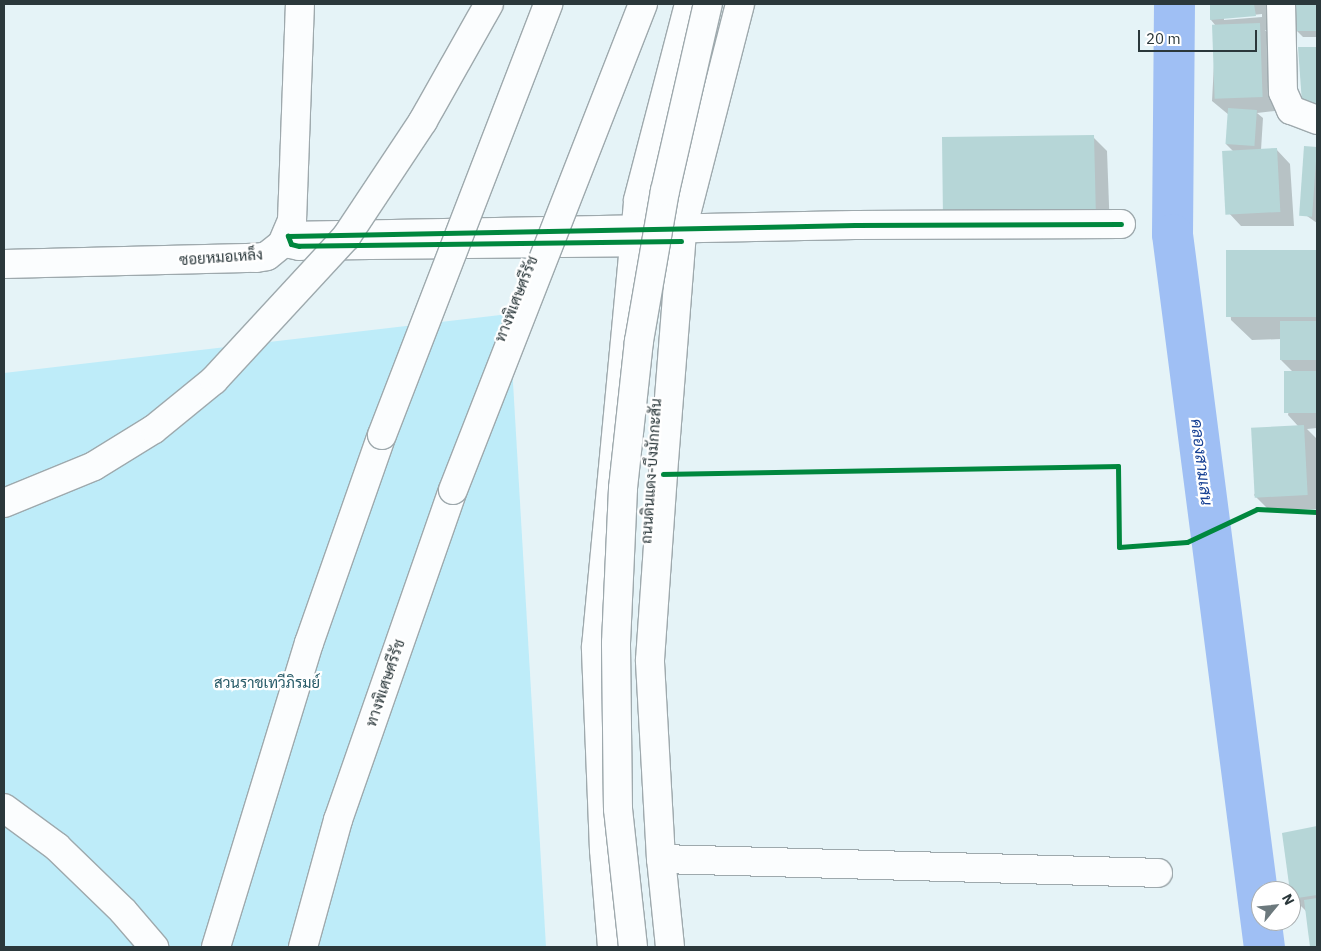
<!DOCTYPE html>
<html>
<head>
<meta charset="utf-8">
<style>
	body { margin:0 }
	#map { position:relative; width:1321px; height:951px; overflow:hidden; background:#e5f3f7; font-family:"IBM Plex Sans",Sarabun,sans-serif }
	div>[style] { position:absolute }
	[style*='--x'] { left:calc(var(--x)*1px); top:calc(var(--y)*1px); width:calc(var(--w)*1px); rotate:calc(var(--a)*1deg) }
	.green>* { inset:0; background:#beecf9 }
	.shadow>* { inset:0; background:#0003 }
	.canal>* { height:41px; margin:-20.5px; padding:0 20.5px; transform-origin:20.5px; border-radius:20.5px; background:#9fbff4 }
	.building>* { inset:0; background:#b6d6d7; transform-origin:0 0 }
	.roads { filter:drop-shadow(1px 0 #9ea9ad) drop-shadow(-1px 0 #9ea9ad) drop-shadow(0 1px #9ea9ad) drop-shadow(0 -1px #9ea9ad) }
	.minor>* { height:28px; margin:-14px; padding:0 14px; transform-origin:14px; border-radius:14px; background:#fbfdfe }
	.tertiary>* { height:28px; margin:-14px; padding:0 14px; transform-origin:14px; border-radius:14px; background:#fbfdfe }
	.motorway>* { height:28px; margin:-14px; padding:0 14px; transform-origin:14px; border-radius:14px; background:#fbfdfe }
	.bridges { filter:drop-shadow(1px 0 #9ea9ad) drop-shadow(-1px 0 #9ea9ad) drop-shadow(0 1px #9ea9ad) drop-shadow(0 -1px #9ea9ad) }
	.motorway-bridge>* { height:28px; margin:-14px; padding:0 14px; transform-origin:14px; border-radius:14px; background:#fbfdfe }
	.cycleway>* { height:5px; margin:-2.5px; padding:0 2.5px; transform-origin:2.5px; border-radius:2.5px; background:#00873e }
	span { translate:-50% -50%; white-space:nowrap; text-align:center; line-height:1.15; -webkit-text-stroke:4.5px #fff; paint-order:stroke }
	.street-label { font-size:15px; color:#2b383b }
	.park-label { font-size:15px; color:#275b68 }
	.water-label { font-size:16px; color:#153f93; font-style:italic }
	.frame { position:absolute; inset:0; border:5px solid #2b383b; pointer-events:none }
	.north { position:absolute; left:1251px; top:881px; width:50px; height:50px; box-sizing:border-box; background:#fff; border:1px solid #aaafb1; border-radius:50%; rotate:62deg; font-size:14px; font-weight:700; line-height:20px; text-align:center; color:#2b383b }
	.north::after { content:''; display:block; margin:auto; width:18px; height:22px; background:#6c797d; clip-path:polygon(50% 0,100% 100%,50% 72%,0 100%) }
	.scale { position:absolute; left:1138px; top:30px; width:119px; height:22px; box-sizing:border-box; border:2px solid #2b383b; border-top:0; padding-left:6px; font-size:15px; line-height:18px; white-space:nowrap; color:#2b383b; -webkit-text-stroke:4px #fff; paint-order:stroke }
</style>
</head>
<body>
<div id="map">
	<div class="green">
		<div style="clip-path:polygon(509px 314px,546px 947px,4px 947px,4px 373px)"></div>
	</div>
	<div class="shadow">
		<div style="clip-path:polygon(evenodd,1211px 4px,1266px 4px,1269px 30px,1265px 30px,1273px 39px,1275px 111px,1257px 113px,1263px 118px,1261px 150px,1276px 149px,1290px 164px,1294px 226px,1241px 226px,1227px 211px,1233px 151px,1226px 144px,1229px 115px,1212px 101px,1216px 26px,1211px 20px,1211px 4px,1262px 14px,1262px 17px,1224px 20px,1224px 18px,1262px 14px)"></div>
		<div style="clip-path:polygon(1297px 4px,1317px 4px,1317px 37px,1303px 37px,1296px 30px)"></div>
		<div style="clip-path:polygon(1300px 48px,1317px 49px,1317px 110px)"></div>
		<div style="clip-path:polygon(1093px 137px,1107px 151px,1110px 232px,958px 234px)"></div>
		<div style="clip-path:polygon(1305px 147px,1317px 148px,1317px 223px,1307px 216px)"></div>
		<div style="clip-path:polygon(1317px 252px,1317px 428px,1307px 429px,1317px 439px,1317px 509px,1268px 509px,1254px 495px,1298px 426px,1288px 415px,1295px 374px,1281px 360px,1281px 339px,1252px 340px,1231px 320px,1227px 255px)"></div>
		<div style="clip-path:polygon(1317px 828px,1317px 947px,1311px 947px,1307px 912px,1293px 898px,1284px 834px)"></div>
	</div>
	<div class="canal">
		<div style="--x:1174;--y:4;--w:230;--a:90.5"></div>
		<div style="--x:1172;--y:234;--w:719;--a:82.65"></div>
	</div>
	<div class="building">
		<div style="clip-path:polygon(1210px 4px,1254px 4px,1256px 16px,1210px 20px)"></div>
		<div style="left:1296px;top:4px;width:21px;height:27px"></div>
		<div style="left:1260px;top:23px;width:74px;height:48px;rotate:88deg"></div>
		<div style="clip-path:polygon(1298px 47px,1317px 47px,1317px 106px,1302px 103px)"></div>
		<div style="left:1228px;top:108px;width:29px;height:36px;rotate:4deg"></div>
		<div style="clip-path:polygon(1094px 135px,1096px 218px,987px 219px,987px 196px,987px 219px,943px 220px,942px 137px)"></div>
		<div style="left:1304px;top:146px;width:13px;height:70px;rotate:4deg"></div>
		<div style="left:1277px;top:148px;width:64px;height:55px;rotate:87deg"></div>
		<div style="left:1317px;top:250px;width:67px;height:91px;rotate:90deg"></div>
		<div style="left:1317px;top:321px;width:39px;height:37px;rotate:90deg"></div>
		<div style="left:1317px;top:371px;width:42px;height:33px;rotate:90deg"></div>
		<div style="left:1304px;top:425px;width:70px;height:53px;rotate:87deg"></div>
		<div style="clip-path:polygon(1317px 826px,1317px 895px,1291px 899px,1282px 833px)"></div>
		<div style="clip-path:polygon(1317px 898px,1317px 947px,1310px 947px,1304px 900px)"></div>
	</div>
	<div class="roads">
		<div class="minor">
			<div style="--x:1281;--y:4;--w:88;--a:88.7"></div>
			<div style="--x:1283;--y:92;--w:20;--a:66"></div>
			<div style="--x:1291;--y:110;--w:28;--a:21"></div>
			<div style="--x:657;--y:242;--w:358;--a:179.4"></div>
			<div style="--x:299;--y:246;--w:8;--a:-166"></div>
			<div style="--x:291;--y:244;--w:9;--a:-111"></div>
			<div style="--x:288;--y:236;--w:567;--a:-1.11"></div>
			<div style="--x:855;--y:225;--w:266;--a:-0.2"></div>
			<div style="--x:4;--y:264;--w:252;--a:-1.4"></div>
			<div style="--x:256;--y:258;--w:11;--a:-10"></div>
			<div style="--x:267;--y:256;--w:19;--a:-39"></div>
			<div style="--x:282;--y:244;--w:25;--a:-67"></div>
			<div style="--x:292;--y:221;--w:217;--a:-87.9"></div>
			<div style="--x:661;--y:859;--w:497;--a:1.6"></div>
		</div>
		<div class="tertiary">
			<div style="--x:612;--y:947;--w:97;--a:-94.7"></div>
			<div style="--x:604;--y:850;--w:203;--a:-92.3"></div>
			<div style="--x:596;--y:647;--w:449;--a:-84.6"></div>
			<div style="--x:638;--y:200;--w:203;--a:-75.4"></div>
			<div style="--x:670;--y:947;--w:88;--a:-95.8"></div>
			<div style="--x:661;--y:859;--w:199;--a:-93.2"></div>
			<div style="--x:650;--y:660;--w:186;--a:-86"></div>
			<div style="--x:663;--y:474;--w:245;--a:-85.5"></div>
			<div style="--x:682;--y:230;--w:233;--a:-75.6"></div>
		</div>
		<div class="motorway">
			<div style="--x:4;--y:808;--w:66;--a:36.3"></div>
			<div style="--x:57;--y:847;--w:92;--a:44.1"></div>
			<div style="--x:123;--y:911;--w:48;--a:49.3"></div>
			<div style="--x:216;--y:947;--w:318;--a:-73"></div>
			<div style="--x:309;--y:643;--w:220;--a:-70.7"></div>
			<div style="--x:303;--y:947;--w:132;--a:-74.6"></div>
			<div style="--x:338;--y:820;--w:349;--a:-70.8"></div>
		</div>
	</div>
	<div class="bridges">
		<div class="motorway-bridge">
			<div style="--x:382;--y:435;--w:462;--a:-68.9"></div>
			<div style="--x:453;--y:490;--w:522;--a:-68.65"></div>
			<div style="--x:4;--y:503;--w:97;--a:-22.3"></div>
			<div style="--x:94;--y:466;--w:70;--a:-31.7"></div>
			<div style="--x:154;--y:429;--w:77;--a:-39.2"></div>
			<div style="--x:214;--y:380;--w:195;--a:-47.3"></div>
			<div style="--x:346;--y:237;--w:139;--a:-56.4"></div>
			<div style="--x:423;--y:121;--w:134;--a:-60.6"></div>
			<div style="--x:633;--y:947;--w:139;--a:-96.2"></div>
			<div style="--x:618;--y:809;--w:166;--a:-90.7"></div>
			<div style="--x:616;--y:643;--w:155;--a:-87.4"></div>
			<div style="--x:623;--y:488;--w:148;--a:-83.8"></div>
			<div style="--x:639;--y:341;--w:152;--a:-80.2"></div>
			<div style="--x:665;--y:191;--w:192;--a:-77.1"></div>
		</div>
	</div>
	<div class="cycleway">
		<div style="--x:681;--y:241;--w:382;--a:179.3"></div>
		<div style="--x:299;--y:246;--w:8;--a:-166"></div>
		<div style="--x:291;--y:244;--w:9;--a:-111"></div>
		<div style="--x:288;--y:236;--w:567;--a:-1.11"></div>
		<div style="--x:855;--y:225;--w:266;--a:-0.2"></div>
		<div style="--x:663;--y:474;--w:455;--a:-1"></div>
		<div style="--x:1118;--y:466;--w:81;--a:89.3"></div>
		<div style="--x:1119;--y:547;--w:68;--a:-4.2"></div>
		<div style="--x:1187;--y:542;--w:77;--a:-25.2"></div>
		<div style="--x:1257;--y:509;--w:60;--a:2.9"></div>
	</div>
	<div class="street-label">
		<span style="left:221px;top:257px;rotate:-4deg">ซอยหมอเหล็ง</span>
		<span style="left:516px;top:299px;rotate:-68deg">ทางพิเศษศรีรัช</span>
		<span style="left:651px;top:471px;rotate:-86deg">ถนนดินแดง-บึงมักกะสัน</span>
		<span style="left:385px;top:683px;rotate:-71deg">ทางพิเศษศรีรัช</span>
	</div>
	<div class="park-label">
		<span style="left:267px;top:683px">สวนราชเทวีภิรมย์</span>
	</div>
	<div class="water-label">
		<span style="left:1202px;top:462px;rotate:83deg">คลองสามเสน</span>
	</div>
	<div class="frame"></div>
	<div class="north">N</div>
	<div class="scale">20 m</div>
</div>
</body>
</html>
